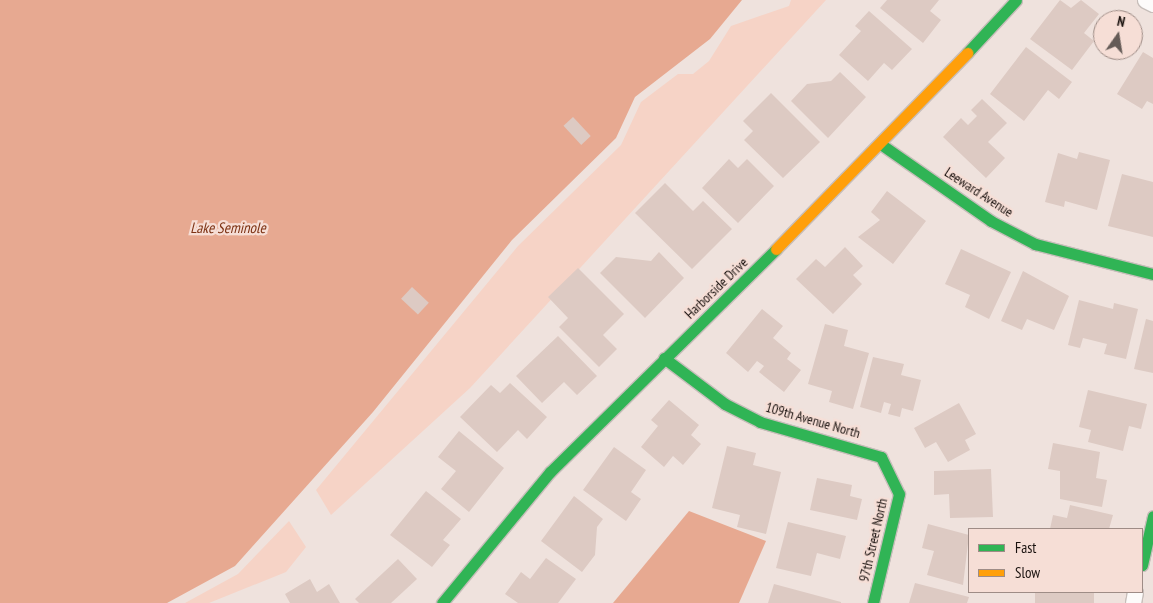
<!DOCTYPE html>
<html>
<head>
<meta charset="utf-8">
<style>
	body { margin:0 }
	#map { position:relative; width:1153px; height:603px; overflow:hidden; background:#efe2dd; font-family:"PT Sans Narrow",sans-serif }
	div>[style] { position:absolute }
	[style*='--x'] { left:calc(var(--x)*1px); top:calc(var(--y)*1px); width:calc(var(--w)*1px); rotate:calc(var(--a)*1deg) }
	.green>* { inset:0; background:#f6d3c6 }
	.water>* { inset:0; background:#e7a991 }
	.building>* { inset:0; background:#ddcac3; transform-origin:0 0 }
	.roads { filter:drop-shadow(1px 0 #c7beba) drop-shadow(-1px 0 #c7beba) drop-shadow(0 1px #c7beba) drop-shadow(0 -1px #c7beba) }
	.street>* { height:15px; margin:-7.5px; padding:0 7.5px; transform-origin:7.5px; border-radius:7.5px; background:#fdfbfa }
	.fast>* { height:11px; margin:-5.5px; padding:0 5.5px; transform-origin:5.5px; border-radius:5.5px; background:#30b455 }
	.slow>* { height:11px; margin:-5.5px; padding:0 5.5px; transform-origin:5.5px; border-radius:5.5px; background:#ff9f0a }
	span { translate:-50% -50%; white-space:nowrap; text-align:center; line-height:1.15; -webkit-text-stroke:4.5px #f6ded6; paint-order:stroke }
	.street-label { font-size:14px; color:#1a120f }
	.water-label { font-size:15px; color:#7d3213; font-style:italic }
	.legend { position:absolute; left:968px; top:528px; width:175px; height:65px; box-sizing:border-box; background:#f6ded6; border:1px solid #9e8c86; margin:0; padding:6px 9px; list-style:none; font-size:15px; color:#1a120f }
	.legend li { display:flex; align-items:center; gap:10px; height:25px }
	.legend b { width:25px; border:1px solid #9e8c86 }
	.north { position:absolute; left:1093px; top:10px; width:50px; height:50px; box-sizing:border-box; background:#f6ded6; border:1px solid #9e8c86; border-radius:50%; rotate:13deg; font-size:14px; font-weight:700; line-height:20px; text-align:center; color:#1a120f }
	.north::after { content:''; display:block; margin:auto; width:18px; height:22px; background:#655b57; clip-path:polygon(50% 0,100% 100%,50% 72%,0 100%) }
</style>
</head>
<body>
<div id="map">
	<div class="green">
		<div style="clip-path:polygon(791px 0,826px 0,470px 388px,331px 515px,316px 490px,518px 246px,621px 145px,641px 102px,678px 74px,693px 74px,709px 61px,731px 26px,789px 6px)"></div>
		<div style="clip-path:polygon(289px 521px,306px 547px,286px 572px,209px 603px,185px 603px,238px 574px)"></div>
	</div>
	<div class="water">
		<div style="clip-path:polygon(0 0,742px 0,710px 39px,635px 97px,616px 138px,512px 240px,373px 412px,235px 566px,167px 603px,0 603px)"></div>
		<div style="clip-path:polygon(689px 511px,766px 541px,739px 603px,613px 603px)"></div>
	</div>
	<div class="building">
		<div style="clip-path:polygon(887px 0,939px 0,930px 11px,941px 20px,923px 43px,880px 8px)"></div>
		<div style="clip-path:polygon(1060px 0,1071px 8px,1081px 0,1099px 14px,1084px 33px,1094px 41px,1072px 70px,1030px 39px)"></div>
		<div style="clip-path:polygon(869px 11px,912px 49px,892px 70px,884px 63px,868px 81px,839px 55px,861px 31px,855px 26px)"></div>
		<div style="clip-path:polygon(1026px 47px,1072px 82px,1059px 99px,1048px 90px,1024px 121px,990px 94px)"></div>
		<div style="clip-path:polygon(1143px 52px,1153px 58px,1153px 104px,1147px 101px,1142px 109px,1117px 94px)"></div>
		<div style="clip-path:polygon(840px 72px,866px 97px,828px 138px,791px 101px,807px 84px,831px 81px)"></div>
		<div style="clip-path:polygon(771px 93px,820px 142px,783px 178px,744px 140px,753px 131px,743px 121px)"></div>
		<div style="clip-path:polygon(982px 99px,1007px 123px,988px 142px,1005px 158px,986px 178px,943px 137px,961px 118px,968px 125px,977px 116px,971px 110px)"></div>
		<div style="left:573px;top:117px;width:26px;height:13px;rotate:47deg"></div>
		<div style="clip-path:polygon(1079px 152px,1110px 160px,1097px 210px,1065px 201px,1064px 207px,1045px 202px,1058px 153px,1077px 159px)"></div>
		<div style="clip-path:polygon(729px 159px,738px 168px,747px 159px,774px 186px,738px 223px,702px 188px)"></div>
		<div style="clip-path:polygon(1122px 174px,1153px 182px,1153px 237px,1108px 226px)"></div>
		<div style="clip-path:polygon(665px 183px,693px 211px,703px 201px,732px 229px,692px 269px,635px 213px)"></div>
		<div style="clip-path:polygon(887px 191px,926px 221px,893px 264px,858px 237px,880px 220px,871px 212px)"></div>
		<div style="clip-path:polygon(845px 247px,863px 266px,853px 275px,862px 284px,833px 314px,796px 279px,816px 259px,825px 267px)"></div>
		<div style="clip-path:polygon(961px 249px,1011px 272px,989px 319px,965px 307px,970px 295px,945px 284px)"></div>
		<div style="clip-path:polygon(659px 252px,684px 278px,645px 318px,600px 273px,616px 257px,651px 261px)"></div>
		<div style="clip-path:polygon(578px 268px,624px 314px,603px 335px,617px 349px,599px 367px,559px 327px,568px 318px,548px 297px)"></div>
		<div style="clip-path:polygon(1023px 271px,1069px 296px,1054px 330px,1027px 319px,1022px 330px,1001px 321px)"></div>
		<div style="left:412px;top:287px;width:23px;height:16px;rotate:43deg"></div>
		<div style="clip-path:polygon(1079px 300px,1113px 309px,1114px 303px,1138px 309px,1126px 359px,1104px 354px,1107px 344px,1083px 338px,1080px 348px,1068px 345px)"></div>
		<div style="clip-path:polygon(762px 309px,783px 326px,773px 338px,791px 353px,787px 359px,801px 370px,784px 392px,759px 372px,764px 366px,757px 361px,748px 372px,726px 353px)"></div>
		<div style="clip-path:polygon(1146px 319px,1153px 321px,1153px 373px,1134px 369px)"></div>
		<div style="clip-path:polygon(825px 324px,848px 330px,844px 346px,869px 353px,853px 409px,829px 402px,832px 391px,808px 384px)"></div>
		<div style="clip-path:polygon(558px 336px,597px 376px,577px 395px,564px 382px,542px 403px,516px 376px)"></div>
		<div style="clip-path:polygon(873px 357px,904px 364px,901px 375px,921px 380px,913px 411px,902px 408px,900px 417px,888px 414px,891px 404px,884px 402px,881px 413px,860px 407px)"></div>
		<div style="clip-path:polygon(510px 383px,547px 417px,527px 439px,518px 430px,497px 452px,460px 417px,491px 385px,500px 393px)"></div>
		<div style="clip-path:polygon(1088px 390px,1147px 404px,1141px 429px,1129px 426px,1123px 451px,1088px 442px,1091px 430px,1079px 427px)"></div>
		<div style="clip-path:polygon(669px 400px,699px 425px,691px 435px,701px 444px,683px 465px,673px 456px,664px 467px,641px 447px,658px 426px,651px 420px)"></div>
		<div style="clip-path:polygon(959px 403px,976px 434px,965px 440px,970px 450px,948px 462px,936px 442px,925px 448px,914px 428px)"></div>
		<div style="clip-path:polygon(459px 431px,504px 468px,469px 512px,441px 489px,456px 471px,438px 457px)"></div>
		<div style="clip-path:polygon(1053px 443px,1100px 452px,1096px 478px,1107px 480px,1102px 507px,1060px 499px,1060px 471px,1048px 469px)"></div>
		<div style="clip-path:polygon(727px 446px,756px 453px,753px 465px,781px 472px,766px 534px,737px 527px,740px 515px,712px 508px)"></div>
		<div style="clip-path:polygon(614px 447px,646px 470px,631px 492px,641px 499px,626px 521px,583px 490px)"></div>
		<div style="clip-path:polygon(991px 469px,993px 517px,950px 518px,949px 494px,934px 495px,934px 471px)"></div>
		<div style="clip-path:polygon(817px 478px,852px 485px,850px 496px,862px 499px,857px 520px,810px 510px)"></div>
		<div style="clip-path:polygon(426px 491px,461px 519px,443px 540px,450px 545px,432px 567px,390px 535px)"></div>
		<div style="clip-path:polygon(574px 496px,603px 519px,597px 527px,595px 555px,582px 572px,541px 541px)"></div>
		<div style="clip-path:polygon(1070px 505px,1113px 515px,1109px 529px,1050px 529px,1053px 515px,1067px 518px)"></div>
		<div style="clip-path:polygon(788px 522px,846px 536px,840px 559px,817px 553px,811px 576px,776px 568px)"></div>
		<div style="clip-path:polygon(928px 524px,969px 535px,963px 585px,927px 575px,934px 551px,922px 548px)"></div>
		<div style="clip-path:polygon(546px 558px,576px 579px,558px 603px,518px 603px,505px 594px,521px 572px,530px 579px)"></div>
		<div style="clip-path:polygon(398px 559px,417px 579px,391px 603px,359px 603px,355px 599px)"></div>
		<div style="clip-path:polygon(310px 579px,317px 592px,329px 584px,340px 603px,290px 603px,285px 594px)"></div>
		<div style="clip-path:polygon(915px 583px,969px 597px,967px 603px,909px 603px)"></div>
		<div style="clip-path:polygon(774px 584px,841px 602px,841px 603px,768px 603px)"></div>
		<div style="left:1035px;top:592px;width:59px;height:11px"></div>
	</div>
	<div class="roads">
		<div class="street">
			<div style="--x:1145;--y:0;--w:9;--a:27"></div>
			<div style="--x:1133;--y:603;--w:11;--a:-80"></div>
		</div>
		<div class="fast">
			<div style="--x:967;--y:53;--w:72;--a:-47.2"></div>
			<div style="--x:882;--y:145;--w:133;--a:34.9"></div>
			<div style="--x:991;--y:221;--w:50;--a:27.6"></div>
			<div style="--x:1035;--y:244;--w:122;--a:14.3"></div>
			<div style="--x:664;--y:358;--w:76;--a:37"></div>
			<div style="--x:725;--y:404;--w:39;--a:27"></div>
			<div style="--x:760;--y:422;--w:126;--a:16.1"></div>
			<div style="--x:881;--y:457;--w:41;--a:64.1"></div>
			<div style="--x:899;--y:494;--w:112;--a:103.4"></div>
			<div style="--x:1142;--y:565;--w:50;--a:-77.3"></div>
			<div style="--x:442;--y:603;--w:170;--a:-50.5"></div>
			<div style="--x:550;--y:472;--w:317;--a:-44.6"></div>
		</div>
		<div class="slow">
			<div style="--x:776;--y:249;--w:274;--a:-45.7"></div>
		</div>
	</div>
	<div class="street-label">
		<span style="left:979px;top:192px;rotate:33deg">Leeward Avenue</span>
		<span style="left:716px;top:288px;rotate:-44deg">Harborside Drive</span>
		<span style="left:813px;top:420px;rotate:16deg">109th Avenue North</span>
		<span style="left:873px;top:540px;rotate:-77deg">97th Street North</span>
	</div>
	<div class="water-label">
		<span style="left:228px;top:228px">Lake Seminole</span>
	</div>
	<ul class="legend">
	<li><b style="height:6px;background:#30b455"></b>Fast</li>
	<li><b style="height:6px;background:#ff9f0a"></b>Slow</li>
	</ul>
	<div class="north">N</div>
</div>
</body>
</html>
